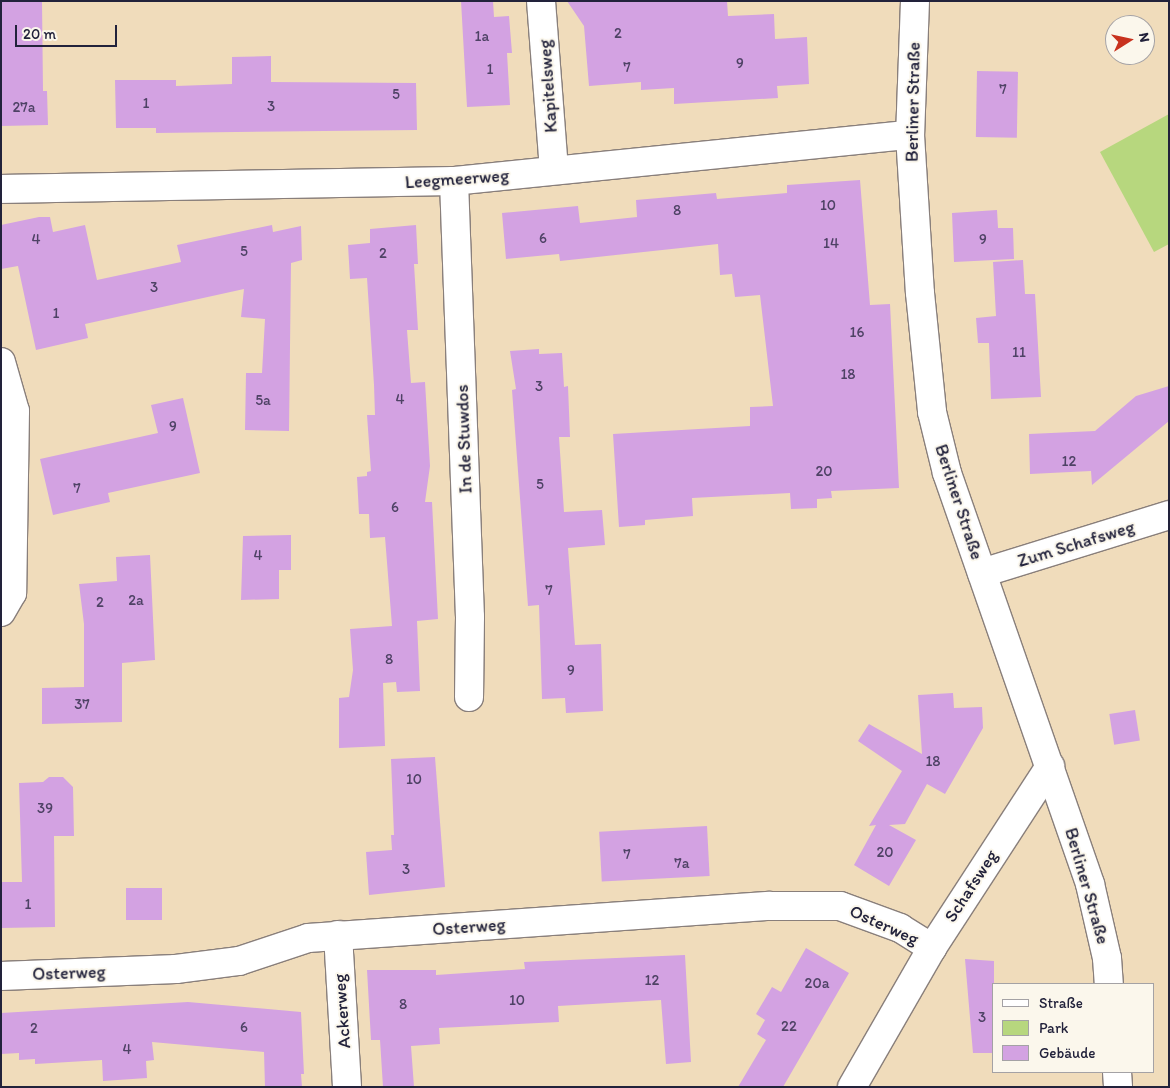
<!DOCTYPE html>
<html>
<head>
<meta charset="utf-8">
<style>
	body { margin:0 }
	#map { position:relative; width:1170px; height:1088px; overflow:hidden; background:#f0dcbb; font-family:Itim,sans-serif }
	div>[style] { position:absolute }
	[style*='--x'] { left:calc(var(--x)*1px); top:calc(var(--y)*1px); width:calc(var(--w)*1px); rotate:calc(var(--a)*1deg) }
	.green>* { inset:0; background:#b7d77e }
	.building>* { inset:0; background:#d3a2e2; transform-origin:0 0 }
	.roads { filter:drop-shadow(1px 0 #897f7b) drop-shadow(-1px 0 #897f7b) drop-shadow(0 1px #897f7b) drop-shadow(0 -1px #897f7b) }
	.minor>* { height:28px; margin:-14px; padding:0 14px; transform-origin:14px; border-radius:14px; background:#fff }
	span { translate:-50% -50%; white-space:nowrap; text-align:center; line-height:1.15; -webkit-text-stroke:4px #fbf7ec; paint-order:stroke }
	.number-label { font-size:15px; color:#4e4265 }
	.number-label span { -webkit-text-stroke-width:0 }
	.street-label { font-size:18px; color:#22223b }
	.frame { position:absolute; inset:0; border:2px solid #22223b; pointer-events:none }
	.legend { position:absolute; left:992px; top:983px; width:162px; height:90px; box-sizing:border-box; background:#fbf7ec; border:1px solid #a4a2a5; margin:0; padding:6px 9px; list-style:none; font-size:15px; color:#22223b }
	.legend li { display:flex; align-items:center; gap:10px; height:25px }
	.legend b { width:25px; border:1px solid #a4a2a5 }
	.north { position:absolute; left:1105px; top:15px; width:50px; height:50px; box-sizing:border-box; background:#fbf7ec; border:1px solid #a4a2a5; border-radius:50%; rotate:80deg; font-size:14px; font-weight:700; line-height:20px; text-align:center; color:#22223b }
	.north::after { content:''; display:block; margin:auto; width:18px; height:22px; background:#c8321e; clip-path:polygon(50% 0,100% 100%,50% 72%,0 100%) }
	.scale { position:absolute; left:15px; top:25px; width:102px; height:22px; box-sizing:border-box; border:2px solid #22223b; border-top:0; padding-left:6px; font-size:15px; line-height:18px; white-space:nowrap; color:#22223b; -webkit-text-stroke:4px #fbf7ec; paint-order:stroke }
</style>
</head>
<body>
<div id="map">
	<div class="green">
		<div style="clip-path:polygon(1169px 114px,1169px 244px,1154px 252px,1100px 152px)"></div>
	</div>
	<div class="building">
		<div style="clip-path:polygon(1px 1px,42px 1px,43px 91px,47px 91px,48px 125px,1px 126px)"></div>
		<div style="clip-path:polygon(461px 1px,493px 1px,494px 17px,509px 16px,512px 53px,507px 53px,510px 105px,467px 107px)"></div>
		<div style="clip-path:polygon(567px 1px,727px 1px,728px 16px,774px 14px,775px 39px,807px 37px,809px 84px,777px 86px,778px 98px,674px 104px,674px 88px,641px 90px,641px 82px,589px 86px,584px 26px)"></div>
		<div style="clip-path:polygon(271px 56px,271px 82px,416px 83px,417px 130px,156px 133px,156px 128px,116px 128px,115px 80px,176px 80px,176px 86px,232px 84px,232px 57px)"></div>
		<div style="left:977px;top:71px;width:41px;height:66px;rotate:1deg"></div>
		<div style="clip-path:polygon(860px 180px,870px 305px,890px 304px,899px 488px,831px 491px,832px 498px,817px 499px,817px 508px,791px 509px,790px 493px,692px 498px,693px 516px,645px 520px,645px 525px,619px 527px,613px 434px,750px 426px,750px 407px,773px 406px,760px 295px,735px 297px,732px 274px,720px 275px,718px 244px,560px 261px,559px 254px,506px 259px,502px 213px,578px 206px,580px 223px,637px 217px,636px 200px,716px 193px,717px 199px,787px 193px,787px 185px)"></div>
		<div style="clip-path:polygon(997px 210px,998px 228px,1013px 228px,1014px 259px,954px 262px,952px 213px)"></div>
		<div style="clip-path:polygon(39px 217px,50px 217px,53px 232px,85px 225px,97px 280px,181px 262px,177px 245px,272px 225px,273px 232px,301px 226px,302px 260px,291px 263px,289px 431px,245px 430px,246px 373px,262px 373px,265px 319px,241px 317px,244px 289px,85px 324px,88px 338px,36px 350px,18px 266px,1px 269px,1px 225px)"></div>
		<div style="clip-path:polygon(416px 225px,418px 264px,414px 264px,418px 330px,407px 330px,411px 383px,425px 382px,430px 466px,425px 502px,432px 502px,438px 619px,417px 621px,420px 691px,397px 692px,396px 682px,383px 683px,385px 746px,339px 748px,339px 698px,349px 697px,353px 670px,350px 629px,392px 626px,385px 537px,370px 538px,369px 514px,359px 514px,357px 477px,367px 476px,367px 472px,371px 471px,367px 415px,375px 415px,374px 385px,367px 278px,350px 279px,348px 245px,370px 243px,370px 229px)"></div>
		<div style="clip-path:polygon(1023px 260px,1025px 294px,1035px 294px,1041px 397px,991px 399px,989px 343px,978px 343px,976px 318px,996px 316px,993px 262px)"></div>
		<div style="clip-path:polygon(539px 349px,539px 354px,562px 353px,564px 387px,568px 386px,570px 437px,559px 437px,564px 512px,602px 510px,605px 545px,568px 548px,575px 645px,601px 644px,603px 711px,566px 713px,565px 698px,542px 699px,539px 605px,528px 606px,512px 390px,516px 389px,510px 351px)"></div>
		<div style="clip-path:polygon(1169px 386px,1169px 421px,1092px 485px,1091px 471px,1030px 474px,1029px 434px,1095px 431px,1136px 396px)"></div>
		<div style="clip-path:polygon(183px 398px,200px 473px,108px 493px,110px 502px,53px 515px,40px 459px,158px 433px,151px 405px)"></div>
		<div style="clip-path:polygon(291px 535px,291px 570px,279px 570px,279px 599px,241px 600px,243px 536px)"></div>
		<div style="clip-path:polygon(150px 555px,155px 660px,122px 663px,122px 722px,42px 724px,42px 688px,84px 687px,84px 624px,79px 584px,117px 581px,116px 557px)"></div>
		<div style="clip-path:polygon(953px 693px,954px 708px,982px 707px,983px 728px,945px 794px,927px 784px,905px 824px,889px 825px,916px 840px,889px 886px,854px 865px,876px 825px,869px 826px,902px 771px,858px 741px,869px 724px,922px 754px,918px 695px)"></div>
		<div style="left:1135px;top:710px;width:31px;height:26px;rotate:81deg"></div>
		<div style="clip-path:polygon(435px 757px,445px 887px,369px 895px,366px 852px,392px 850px,391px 835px,394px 835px,391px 759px)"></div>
		<div style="clip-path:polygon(49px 777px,63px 777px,73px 787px,74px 836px,54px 836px,55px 927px,1px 928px,1px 882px,22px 882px,19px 783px,43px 782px)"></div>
		<div style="left:707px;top:826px;width:50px;height:108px;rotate:87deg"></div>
		<div style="left:162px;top:888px;width:32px;height:36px;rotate:90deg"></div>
		<div style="clip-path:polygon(806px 948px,849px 973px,783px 1087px,738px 1087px,766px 1040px,757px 1034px,765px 1020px,756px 1014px,772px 987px,781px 992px)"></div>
		<div style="clip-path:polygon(685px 955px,691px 1062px,666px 1064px,661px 1000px,558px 1006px,559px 1022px,439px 1028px,440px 1044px,411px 1046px,414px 1087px,383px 1087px,380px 1040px,371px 1040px,367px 970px,436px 970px,436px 975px,525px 969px,524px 962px)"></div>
		<div style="clip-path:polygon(965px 959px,994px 961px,994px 1053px,973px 1053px)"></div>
		<div style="clip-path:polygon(188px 1002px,301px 1012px,304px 1074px,301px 1074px,302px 1087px,265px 1087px,264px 1052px,152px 1042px,154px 1060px,146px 1061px,147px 1078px,103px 1081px,102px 1060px,35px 1064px,35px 1059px,19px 1060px,19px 1053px,1px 1054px,1px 1013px)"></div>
	</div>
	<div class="roads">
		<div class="minor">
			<div style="--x:541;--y:1;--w:169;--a:85.6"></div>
			<div style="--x:915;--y:1;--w:134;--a:92.1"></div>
			<div style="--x:910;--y:135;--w:158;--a:86.4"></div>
			<div style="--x:920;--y:293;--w:120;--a:84.2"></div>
			<div style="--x:932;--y:412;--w:63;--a:76.2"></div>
			<div style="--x:947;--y:473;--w:435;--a:70.8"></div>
			<div style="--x:1090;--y:884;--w:76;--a:77.1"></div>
			<div style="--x:1107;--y:958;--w:26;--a:86"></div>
			<div style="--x:454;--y:181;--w:436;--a:87.9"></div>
			<div style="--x:470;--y:617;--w:80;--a:90.7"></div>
			<div style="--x:1;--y:189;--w:453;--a:-1"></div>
			<div style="--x:454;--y:181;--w:458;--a:-5.8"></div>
			<div style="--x:1;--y:362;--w:51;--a:74.1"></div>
			<div style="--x:15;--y:411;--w:182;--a:90.9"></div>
			<div style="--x:12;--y:593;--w:22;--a:120"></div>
			<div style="--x:982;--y:573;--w:196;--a:-17.2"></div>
			<div style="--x:338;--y:935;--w:152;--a:86.6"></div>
			<div style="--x:1;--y:976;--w:175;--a:-2.3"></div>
			<div style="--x:176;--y:969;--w:64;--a:-7.2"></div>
			<div style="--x:239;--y:961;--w:73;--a:-18.4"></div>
			<div style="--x:308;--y:938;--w:463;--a:-4"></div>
			<div style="--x:770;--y:906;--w:70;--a:0"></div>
			<div style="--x:840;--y:906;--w:64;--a:20.1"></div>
			<div style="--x:900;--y:928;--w:38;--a:32"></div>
			<div style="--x:1117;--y:1072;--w:15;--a:86"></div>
			<div style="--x:852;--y:1087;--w:160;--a:-60.1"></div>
			<div style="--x:932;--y:948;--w:217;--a:-57"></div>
		</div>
	</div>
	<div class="number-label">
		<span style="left:618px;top:34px">2</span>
		<span style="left:482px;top:37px">1a</span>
		<span style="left:740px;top:64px">9</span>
		<span style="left:627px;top:68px">7</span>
		<span style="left:490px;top:70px">1</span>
		<span style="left:1003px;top:90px">7</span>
		<span style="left:396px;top:95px">5</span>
		<span style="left:146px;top:104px">1</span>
		<span style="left:271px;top:107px">3</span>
		<span style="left:24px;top:108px">27a</span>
		<span style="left:828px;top:206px">10</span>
		<span style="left:677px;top:211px">8</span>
		<span style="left:543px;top:239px">6</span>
		<span style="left:36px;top:240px">4</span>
		<span style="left:983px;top:240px">9</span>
		<span style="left:831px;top:244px">14</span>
		<span style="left:244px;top:252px">5</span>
		<span style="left:383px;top:254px">2</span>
		<span style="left:154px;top:288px">3</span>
		<span style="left:56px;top:314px">1</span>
		<span style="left:857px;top:333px">16</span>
		<span style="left:1019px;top:353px">11</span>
		<span style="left:848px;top:375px">18</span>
		<span style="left:539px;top:387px">3</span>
		<span style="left:400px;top:400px">4</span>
		<span style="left:263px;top:401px">5a</span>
		<span style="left:173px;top:427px">9</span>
		<span style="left:1069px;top:462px">12</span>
		<span style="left:824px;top:472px">20</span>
		<span style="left:540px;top:485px">5</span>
		<span style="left:77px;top:489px">7</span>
		<span style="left:395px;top:508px">6</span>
		<span style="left:258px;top:556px">4</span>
		<span style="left:549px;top:591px">7</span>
		<span style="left:136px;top:601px">2a</span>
		<span style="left:100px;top:603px">2</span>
		<span style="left:389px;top:660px">8</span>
		<span style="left:571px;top:671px">9</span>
		<span style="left:82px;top:705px">37</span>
		<span style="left:933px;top:762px">18</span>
		<span style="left:414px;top:780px">10</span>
		<span style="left:45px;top:809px">39</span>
		<span style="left:885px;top:853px">20</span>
		<span style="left:627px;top:855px">7</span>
		<span style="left:682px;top:864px">7a</span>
		<span style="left:406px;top:870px">3</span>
		<span style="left:28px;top:905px">1</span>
		<span style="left:652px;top:981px">12</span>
		<span style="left:817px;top:984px">20a</span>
		<span style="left:517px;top:1001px">10</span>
		<span style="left:403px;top:1005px">8</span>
		<span style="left:982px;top:1018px">3</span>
		<span style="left:789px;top:1027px">22</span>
		<span style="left:244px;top:1028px">6</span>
		<span style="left:34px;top:1029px">2</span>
		<span style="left:127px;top:1050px">4</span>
	</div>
	<div class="street-label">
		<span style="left:548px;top:86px;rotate:-94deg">Kapitelsweg</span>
		<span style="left:913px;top:102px;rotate:-89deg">Berliner Straße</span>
		<span style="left:457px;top:179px;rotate:-4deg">Leegmeerweg</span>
		<span style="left:464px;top:439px;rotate:-92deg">In de Stuwdos</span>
		<span style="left:959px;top:502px;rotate:72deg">Berliner Straße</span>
		<span style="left:1076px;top:544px;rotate:-17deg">Zum Schafsweg</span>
		<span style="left:971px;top:886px;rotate:-57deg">Schafsweg</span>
		<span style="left:1087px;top:886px;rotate:74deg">Berliner Straße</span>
		<span style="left:884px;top:925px;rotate:24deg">Osterweg</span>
		<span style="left:469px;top:927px;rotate:-4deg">Osterweg</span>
		<span style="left:69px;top:973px;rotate:-2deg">Osterweg</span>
		<span style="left:342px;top:1011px;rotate:-94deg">Ackerweg</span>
	</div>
	<div class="frame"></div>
	<ul class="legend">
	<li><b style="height:6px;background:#fff"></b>Straße</li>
	<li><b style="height:14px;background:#b7d77e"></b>Park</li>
	<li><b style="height:14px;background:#d3a2e2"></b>Gebäude</li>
	</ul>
	<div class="north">N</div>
	<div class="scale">20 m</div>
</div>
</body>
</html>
